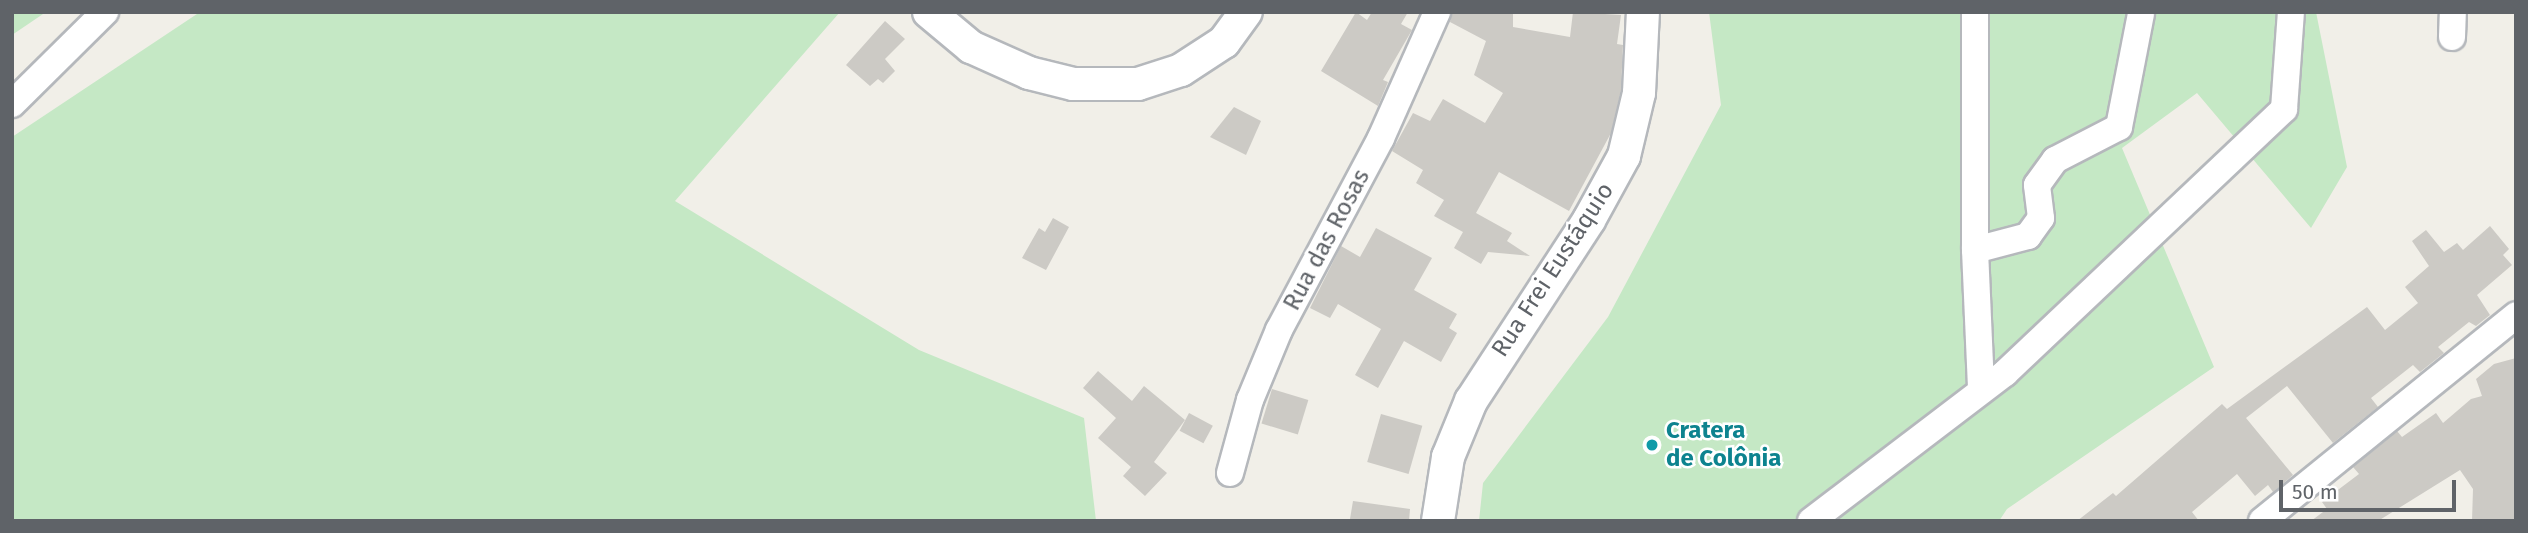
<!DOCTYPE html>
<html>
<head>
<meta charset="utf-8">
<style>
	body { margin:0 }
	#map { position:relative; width:2528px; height:533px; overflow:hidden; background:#f1efe8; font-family:"Fira Sans",sans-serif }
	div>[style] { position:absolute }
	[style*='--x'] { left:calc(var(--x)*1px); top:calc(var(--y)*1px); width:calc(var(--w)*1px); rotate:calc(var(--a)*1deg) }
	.green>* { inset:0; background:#c5e8c5 }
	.building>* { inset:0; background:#cccac5; transform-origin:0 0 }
	.roads { filter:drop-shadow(2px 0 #b5b8bc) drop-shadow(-2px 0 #b5b8bc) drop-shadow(0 2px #b5b8bc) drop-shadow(0 -2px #b5b8bc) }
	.minor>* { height:26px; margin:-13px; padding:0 13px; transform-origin:13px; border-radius:13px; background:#fff }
	.tertiary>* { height:32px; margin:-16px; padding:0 16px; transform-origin:16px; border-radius:16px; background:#fff }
	.dots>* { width:19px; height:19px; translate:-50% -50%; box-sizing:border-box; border:4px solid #fff; border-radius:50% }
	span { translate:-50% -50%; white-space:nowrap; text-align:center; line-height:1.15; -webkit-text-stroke:5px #fff; paint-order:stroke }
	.street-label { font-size:24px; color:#5f6368 }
	.culture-label { font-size:24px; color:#0d838f; font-weight:700 }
	.left { translate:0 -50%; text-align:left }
	.frame { position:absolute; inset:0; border:14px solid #5f6368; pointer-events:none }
	.scale { position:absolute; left:2279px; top:480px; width:177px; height:32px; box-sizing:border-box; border:4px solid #5f6368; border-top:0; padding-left:9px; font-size:21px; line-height:24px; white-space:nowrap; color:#5f6368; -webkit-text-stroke:5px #fff; paint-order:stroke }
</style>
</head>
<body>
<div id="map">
	<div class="green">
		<div style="clip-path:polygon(12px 12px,46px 12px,12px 35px)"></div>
		<div style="clip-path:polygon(200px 12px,840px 12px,675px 201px,919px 350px,1084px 418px,1096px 521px,12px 521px,12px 137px)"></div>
		<div style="clip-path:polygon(1709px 12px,2316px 12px,2347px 167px,2311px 228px,2197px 93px,2122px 148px,2214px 367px,2007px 509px,1999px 521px,1479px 521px,1483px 483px,1608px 317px,1721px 105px)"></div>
	</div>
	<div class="building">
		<div style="clip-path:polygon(1356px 12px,1367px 20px,1372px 12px,1408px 12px,1401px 24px,1412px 30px,1383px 80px,1388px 82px,1378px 106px,1321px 71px)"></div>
		<div style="clip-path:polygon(1452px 12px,1513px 12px,1513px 27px,1570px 37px,1573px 12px,1621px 15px,1617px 44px,1623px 45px,1621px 90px,1611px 133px,1569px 211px,1499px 172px,1476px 213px,1512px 233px,1507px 241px,1530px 256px,1488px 252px,1481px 264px,1454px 248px,1463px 232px,1434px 216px,1444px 200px,1416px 183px,1423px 170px,1392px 151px,1413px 113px,1430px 121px,1443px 99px,1485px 123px,1503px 93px,1474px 75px,1486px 41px,1450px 22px)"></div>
		<div style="clip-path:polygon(885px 21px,905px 39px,885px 59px,895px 71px,883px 83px,878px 79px,870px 86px,846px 65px)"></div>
		<div style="clip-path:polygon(1234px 107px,1261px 121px,1246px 155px,1210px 137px)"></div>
		<div style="clip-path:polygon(1053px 218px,1069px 227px,1046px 270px,1022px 258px,1039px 228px,1045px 232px)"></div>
		<div style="clip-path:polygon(2490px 226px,2509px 249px,2503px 255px,2512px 265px,2477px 295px,2490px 315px,2476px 326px,2469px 322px,2438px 347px,2444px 353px,2420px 372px,2413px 365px,2371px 398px,2378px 407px,2333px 443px,2287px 386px,2246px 418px,2293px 475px,2273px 492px,2268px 485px,2255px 496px,2237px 474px,2192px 512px,2199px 521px,2077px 521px,2113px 493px,2116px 496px,2222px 404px,2227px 409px,2367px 307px,2385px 330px,2418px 303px,2405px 287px,2429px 266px,2412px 241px,2426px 230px,2444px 252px,2457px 243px,2463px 250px)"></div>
		<div style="clip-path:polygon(1376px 228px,1432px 258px,1414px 290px,1457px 314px,1449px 328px,1457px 333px,1441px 362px,1404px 341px,1378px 388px,1355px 375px,1381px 329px,1338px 304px,1330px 318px,1310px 308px,1341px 246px,1360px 257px)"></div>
		<div style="clip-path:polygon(2516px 358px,2516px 521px,2472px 521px,2473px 489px,2460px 470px,2378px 521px,2311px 521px,2327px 509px,2322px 502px,2359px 474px,2353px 467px,2397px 431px,2402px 437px,2436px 413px,2443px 423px,2471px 399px,2482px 396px,2476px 379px,2494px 364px)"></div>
		<div style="clip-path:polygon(1098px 371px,1132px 401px,1144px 386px,1185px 420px,1154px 462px,1167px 473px,1145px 496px,1123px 476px,1131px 467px,1098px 438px,1116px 418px,1083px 388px)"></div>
		<div style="left:1272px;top:389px;width:38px;height:36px;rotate:17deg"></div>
		<div style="left:1189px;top:413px;width:27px;height:20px;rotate:28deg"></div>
		<div style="left:1381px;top:414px;width:43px;height:50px;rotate:16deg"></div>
		<div style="clip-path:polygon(1353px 501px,1410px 509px,1409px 521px,1350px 519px)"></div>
	</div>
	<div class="roads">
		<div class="minor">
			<div style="--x:1975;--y:12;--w:238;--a:90"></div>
			<div style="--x:1975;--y:250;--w:55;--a:-14.8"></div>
			<div style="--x:2028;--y:236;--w:22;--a:-54"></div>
			<div style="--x:2041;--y:218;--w:33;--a:-97"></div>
			<div style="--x:2037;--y:185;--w:31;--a:-54"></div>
			<div style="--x:2055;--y:160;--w:72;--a:-27.3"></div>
			<div style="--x:2119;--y:127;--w:115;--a:-79"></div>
			<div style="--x:2452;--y:37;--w:25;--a:-88"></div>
			<div style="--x:12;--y:104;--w:131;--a:-44.7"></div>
			<div style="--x:1975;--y:250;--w:140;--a:87.5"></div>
			<div style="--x:1230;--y:473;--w:76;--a:-74.7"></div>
			<div style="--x:1250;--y:400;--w:76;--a:-67.5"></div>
			<div style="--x:1279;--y:330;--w:217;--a:-62"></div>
			<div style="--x:1381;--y:138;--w:138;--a:-66"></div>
			<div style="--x:1811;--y:521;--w:244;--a:-37.3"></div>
			<div style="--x:2005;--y:373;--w:384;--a:-43.4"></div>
			<div style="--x:2284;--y:109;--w:97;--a:-85.9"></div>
			<div style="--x:2262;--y:521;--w:327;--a:-39"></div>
		</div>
		<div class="tertiary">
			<div style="--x:929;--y:12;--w:55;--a:39.8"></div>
			<div style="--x:971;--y:47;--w:64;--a:24.1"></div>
			<div style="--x:1029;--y:73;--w:45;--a:14"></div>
			<div style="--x:1073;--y:84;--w:65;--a:0"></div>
			<div style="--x:1138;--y:84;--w:45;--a:-18"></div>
			<div style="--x:1181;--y:70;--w:51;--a:-33.1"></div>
			<div style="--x:1224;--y:42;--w:37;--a:-54"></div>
			<div style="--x:1438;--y:521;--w:65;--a:-81.1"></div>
			<div style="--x:1448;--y:457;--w:61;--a:-67.7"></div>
			<div style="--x:1471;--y:401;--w:216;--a:-56.9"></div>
			<div style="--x:1589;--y:220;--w:73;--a:-61.3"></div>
			<div style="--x:1624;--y:156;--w:65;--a:-76.6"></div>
			<div style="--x:1639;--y:93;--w:81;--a:-87.2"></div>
		</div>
	</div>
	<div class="dots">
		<div style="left:1652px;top:445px;background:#0f9aa8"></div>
	</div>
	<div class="street-label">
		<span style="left:1327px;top:240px;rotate:-62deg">Rua das Rosas</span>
		<span style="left:1553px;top:270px;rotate:-57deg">Rua Frei Eustáquio</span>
	</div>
	<div class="culture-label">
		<span class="left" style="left:1666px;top:445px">Cratera<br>de Colônia</span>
	</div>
	<div class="frame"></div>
	<div class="scale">50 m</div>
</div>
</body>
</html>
